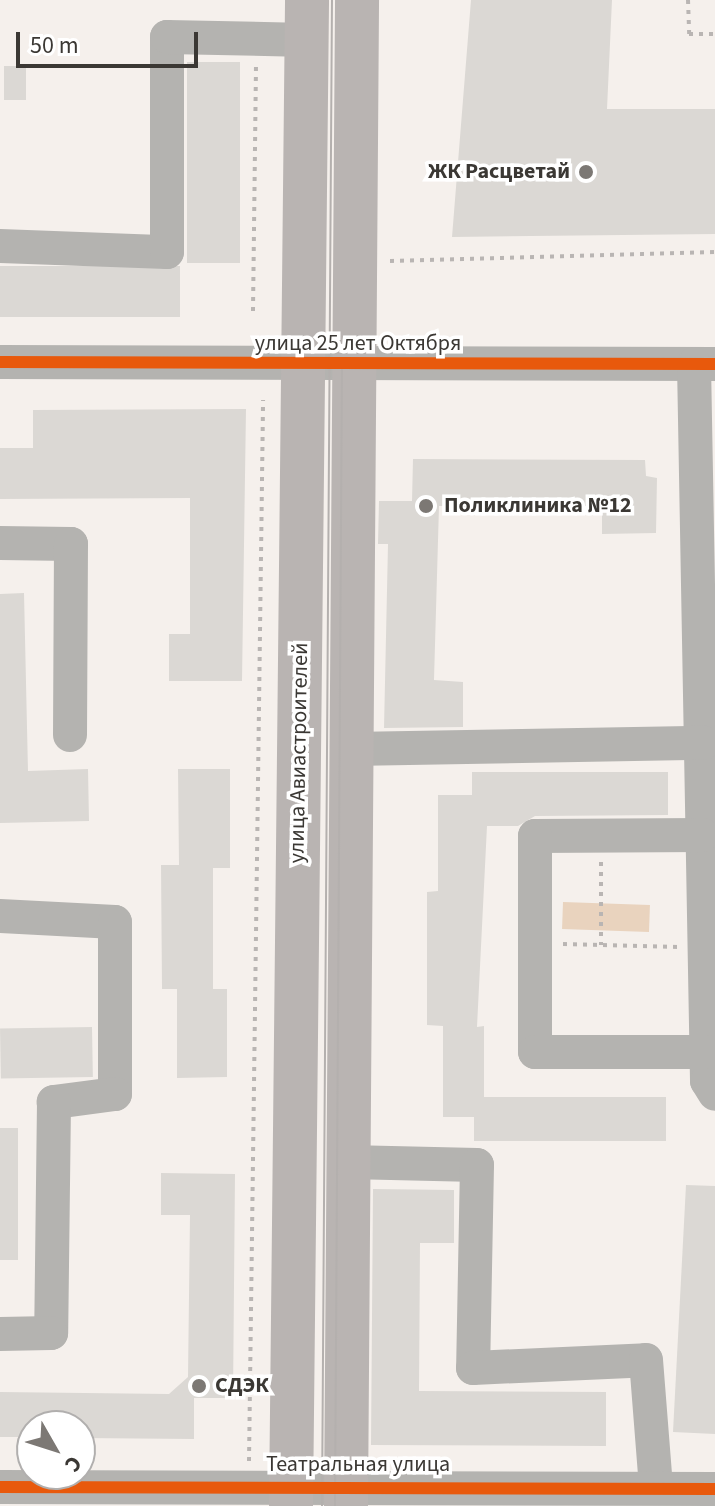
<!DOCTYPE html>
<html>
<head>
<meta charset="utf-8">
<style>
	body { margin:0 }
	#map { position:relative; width:715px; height:1506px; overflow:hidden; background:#f5f0ec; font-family:"Source Sans 3",sans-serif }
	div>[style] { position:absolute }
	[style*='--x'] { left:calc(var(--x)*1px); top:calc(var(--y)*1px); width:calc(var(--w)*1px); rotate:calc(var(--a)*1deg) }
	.green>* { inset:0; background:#e9d3be; transform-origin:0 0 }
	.building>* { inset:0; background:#dbd8d4; transform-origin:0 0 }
	.path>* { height:4px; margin-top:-2px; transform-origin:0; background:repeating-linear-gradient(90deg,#b9b5b3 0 4px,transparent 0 10px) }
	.minor>* { height:34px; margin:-17px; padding:0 17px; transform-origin:17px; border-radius:17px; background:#b4b3b0 }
	.major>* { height:44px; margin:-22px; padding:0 22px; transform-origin:22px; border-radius:22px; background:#b9b4b2 }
	.tram>* { height:2px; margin:-1px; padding:0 1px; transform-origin:1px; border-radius:1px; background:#b4b0ae }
	.cycleway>* { height:12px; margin:-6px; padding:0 6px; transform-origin:6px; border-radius:6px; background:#e8590c }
	.dots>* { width:22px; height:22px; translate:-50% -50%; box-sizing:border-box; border:4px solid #fff; border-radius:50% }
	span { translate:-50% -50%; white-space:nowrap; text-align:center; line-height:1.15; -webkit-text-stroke:7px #fff; paint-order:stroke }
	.poi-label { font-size:22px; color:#3b3834; font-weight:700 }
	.right { translate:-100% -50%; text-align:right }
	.left { translate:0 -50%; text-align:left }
	.street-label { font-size:22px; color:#3b3834 }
	.north { position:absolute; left:16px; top:1410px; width:80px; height:80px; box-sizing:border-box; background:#fff; border:2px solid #b1afae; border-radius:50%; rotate:129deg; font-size:22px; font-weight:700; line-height:32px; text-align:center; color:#3b3834 }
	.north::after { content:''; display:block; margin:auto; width:28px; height:36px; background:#7c7874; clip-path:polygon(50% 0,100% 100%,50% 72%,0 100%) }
	.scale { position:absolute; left:16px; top:32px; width:182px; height:36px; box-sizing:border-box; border:4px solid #3b3834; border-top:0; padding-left:10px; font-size:24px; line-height:28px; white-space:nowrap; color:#3b3834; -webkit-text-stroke:6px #fff; paint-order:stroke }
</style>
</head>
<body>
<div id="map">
	<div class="green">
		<div style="left:563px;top:902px;width:87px;height:27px;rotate:2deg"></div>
	</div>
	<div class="building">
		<div style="clip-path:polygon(471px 0,612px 0,607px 109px,715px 109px,715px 234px,452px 237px)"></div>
		<div style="left:187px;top:62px;width:53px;height:201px"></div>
		<div style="left:4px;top:66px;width:22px;height:34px"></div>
		<div style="left:0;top:266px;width:180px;height:51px"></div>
		<div style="clip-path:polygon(246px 409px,242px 681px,169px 681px,169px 634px,190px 634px,190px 498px,0 499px,0 448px,33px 448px,33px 410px)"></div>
		<div style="clip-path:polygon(413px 459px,645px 460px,646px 476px,657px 478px,656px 533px,602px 534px,602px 506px,439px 506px,434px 680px,463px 682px,463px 727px,384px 728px,388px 544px,378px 544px,379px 501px,412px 501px)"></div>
		<div style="clip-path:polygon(24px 593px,28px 771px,88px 769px,89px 821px,0 823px,0 594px)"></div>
		<div style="clip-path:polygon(178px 769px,230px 769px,230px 868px,213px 868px,213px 989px,227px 989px,227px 1077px,177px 1078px,177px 989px,162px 989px,161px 865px,179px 865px)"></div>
		<div style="clip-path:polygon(472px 772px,668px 772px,668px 815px,535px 816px,518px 826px,487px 826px,477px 1027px,484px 1026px,484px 1097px,666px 1097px,666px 1141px,474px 1141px,474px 1117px,443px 1117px,443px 1026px,427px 1025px,427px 892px,438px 891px,438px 795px,472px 795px)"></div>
		<div style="left:92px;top:1027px;width:50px;height:92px;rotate:89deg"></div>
		<div style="left:0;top:1128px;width:18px;height:132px"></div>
		<div style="clip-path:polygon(161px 1173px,235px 1174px,233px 1398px,194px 1398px,194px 1439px,80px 1438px,80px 1426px,32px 1426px,32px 1437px,0 1437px,0 1392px,169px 1394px,188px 1377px,190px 1215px,161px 1215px)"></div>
		<div style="clip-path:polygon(686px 1185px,715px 1186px,715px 1434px,673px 1432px)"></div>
		<div style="clip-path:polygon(373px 1189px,454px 1190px,454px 1243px,420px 1243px,419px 1391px,606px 1392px,606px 1446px,371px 1445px)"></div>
	</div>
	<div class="path">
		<div style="--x:688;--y:0;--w:34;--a:88"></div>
		<div style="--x:689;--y:34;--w:26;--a:0"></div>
		<div style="--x:390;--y:261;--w:325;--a:-1.6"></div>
		<div style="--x:253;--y:311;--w:245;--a:-89.3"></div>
		<div style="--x:601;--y:862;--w:83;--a:90"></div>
		<div style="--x:563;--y:944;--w:116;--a:1.5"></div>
		<div style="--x:249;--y:1461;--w:1061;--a:-89.24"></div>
	</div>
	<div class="minor">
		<div style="--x:0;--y:246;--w:167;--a:2.1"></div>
		<div style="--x:167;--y:252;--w:215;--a:-90"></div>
		<div style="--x:167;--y:37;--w:140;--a:1.2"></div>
		<div style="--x:0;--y:362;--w:715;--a:0.16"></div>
		<div style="--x:694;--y:364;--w:717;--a:88.96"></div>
		<div style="--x:707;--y:1081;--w:15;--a:58"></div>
		<div style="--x:0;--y:543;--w:71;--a:0.8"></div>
		<div style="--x:71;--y:544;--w:191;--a:90.3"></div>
		<div style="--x:351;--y:749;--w:353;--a:-1"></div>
		<div style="--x:703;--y:835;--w:168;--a:179.7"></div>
		<div style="--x:535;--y:836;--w:216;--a:90"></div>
		<div style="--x:535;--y:1052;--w:172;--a:0"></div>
		<div style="--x:0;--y:916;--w:115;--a:3"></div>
		<div style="--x:115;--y:922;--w:172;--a:90"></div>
		<div style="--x:115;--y:1094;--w:62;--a:172.5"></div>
		<div style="--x:54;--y:1102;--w:231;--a:90.7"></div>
		<div style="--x:51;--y:1333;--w:51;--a:178.9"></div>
		<div style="--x:348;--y:1162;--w:129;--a:1.3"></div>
		<div style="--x:477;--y:1165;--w:203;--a:91.1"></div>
		<div style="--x:473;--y:1368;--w:173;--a:-2.6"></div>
		<div style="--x:646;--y:1360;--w:126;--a:85.5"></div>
		<div style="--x:0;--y:1487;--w:715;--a:0.16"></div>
	</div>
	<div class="major">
		<div style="--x:291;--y:1506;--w:1506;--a:-89.39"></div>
		<div style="--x:346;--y:1506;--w:1506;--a:-89.58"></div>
	</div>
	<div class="tram">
		<div style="--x:322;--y:1506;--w:1506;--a:-89.62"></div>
		<div style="--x:335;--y:1506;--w:1136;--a:-89.65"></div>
	</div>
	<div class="cycleway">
		<div style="--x:0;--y:362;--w:715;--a:0.16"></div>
		<div style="--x:0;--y:1487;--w:715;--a:0.16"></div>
	</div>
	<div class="dots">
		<div style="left:586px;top:172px;background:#7c7874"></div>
		<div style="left:426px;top:506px;background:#7c7874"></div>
		<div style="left:199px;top:1386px;background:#7c7874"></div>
	</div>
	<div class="poi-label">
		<span class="right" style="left:570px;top:172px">ЖК Расцветай</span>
		<span class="left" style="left:444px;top:506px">Поликлиника №12</span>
		<span class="left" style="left:215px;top:1386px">СДЭК</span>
	</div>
	<div class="street-label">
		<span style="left:358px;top:344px">улица 25 лет Октября</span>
		<span style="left:299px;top:753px;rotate:-89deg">улица Авиастроителей</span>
		<span style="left:358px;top:1465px">Театральная улица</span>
	</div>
	<div class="north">С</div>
	<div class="scale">50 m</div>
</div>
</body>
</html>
